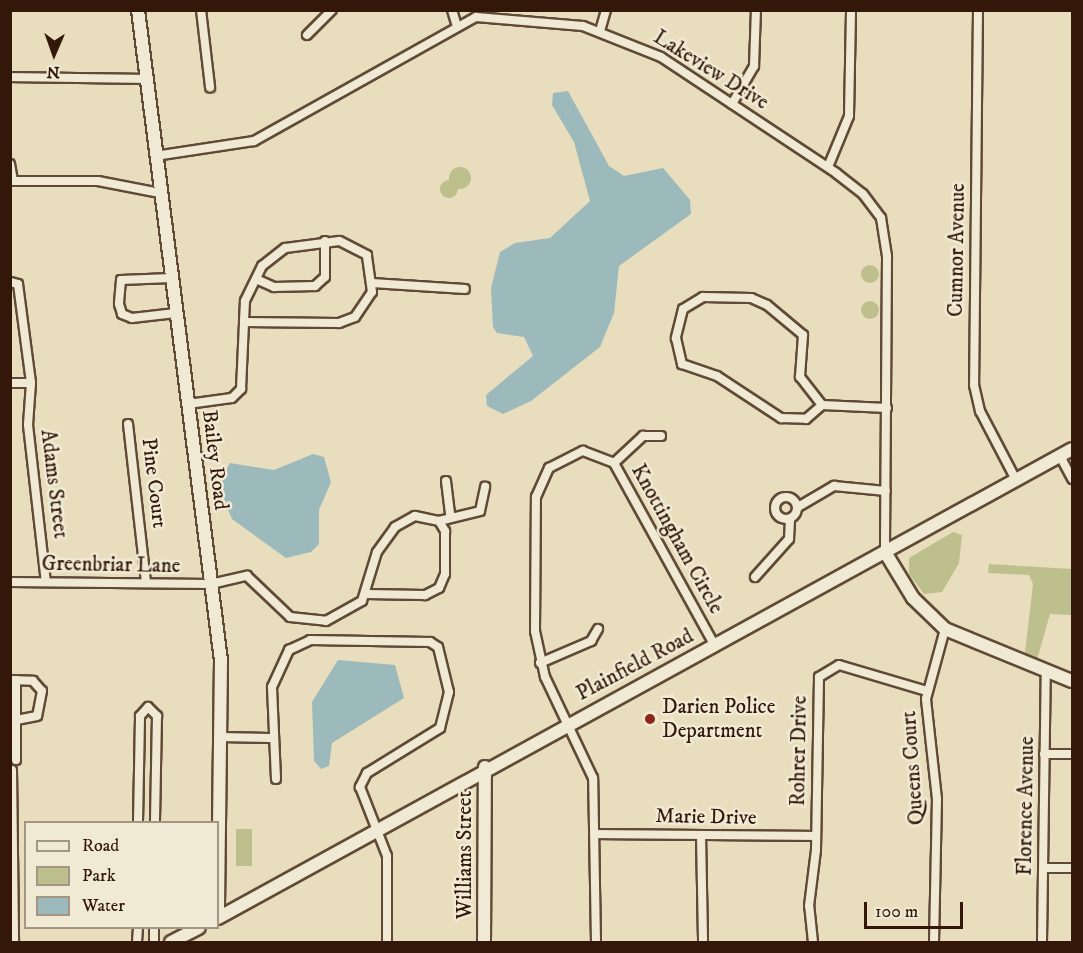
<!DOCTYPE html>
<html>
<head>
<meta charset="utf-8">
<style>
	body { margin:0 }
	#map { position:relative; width:1083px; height:953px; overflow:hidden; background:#e8debe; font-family:"IM FELL DW Pica",serif }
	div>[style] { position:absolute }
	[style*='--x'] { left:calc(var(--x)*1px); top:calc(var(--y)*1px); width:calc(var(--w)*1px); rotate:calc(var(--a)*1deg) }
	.green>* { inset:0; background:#bdbf8c; transform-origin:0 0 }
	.round { border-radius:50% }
	.water>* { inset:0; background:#9cb9bc }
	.roads { filter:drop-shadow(2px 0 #604a36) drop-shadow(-2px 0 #604a36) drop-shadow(0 2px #604a36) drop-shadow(0 -2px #604a36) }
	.street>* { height:8px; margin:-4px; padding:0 4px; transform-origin:4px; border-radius:4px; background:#f0ead5 }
	.street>.ring { margin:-4px; padding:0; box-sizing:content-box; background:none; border:8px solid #f0ead5; border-radius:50% }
	.secondary>* { height:12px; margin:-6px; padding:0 6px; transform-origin:6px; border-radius:6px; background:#f0ead5 }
	.dots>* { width:16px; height:16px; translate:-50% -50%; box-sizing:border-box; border:3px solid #f0ead5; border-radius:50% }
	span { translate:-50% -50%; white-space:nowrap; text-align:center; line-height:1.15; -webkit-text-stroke:5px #f0ead5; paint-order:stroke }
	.street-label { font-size:21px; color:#331809 }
	.poi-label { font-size:21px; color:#331809 }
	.left { translate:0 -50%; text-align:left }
	.frame { position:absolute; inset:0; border:12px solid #331809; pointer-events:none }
	.legend { position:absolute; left:24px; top:821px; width:195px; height:108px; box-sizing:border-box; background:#f0ead5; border:2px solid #a49683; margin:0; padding:8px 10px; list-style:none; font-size:18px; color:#331809 }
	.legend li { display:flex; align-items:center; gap:12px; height:30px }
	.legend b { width:30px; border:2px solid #a49683 }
	.north { position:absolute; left:24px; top:24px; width:60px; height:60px; -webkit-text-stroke:4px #f0ead5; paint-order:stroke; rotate:182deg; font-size:16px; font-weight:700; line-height:24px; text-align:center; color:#331809 }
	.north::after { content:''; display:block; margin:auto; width:21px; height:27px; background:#331809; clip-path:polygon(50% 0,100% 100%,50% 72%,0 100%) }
	.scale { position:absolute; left:864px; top:902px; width:99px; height:27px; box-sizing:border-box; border:3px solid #331809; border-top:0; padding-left:8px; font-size:18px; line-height:21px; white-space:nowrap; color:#331809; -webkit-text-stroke:4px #f0ead5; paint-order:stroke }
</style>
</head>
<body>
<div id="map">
	<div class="green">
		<div class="round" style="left:449px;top:167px;width:22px;height:22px"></div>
		<div class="round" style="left:440px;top:180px;width:18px;height:18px"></div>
		<div class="round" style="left:861px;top:265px;width:18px;height:18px"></div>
		<div class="round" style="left:861px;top:301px;width:18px;height:18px"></div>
		<div style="clip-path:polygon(953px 532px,962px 535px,959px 563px,942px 592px,924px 594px,909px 574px,909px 558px)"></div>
		<div style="clip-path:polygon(989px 564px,1072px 569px,1072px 615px,1050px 614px,1036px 663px,1025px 652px,1033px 584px,1029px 575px,988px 573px)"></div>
		<div style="left:236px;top:829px;width:16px;height:37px"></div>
	</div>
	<div class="water">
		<div style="clip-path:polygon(568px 91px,609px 166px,624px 176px,663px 168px,690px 200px,691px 214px,619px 266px,614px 313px,600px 347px,531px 401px,503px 414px,487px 406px,486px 395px,533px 356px,524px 337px,497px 333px,493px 327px,491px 288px,500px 252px,515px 243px,550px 238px,590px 201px,574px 142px,552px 105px,553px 93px)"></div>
		<div style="clip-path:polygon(313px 454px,324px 457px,331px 482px,319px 510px,319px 544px,311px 552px,286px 558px,232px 519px,217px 485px,230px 463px,274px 470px)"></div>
		<div style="clip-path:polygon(338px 660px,395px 665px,404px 698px,332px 743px,329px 766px,321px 769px,314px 761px,312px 702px)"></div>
	</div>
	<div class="roads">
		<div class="street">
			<div style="--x:201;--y:10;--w:78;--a:83.3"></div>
			<div style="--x:452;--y:10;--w:17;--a:73"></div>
			<div style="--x:978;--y:10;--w:375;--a:90.6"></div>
			<div style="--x:974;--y:385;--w:27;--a:77"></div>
			<div style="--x:980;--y:411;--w:78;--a:62.4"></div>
			<div style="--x:600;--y:31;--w:22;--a:-74"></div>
			<div style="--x:307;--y:35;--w:35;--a:-45"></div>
			<div style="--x:10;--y:77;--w:136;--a:0.8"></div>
			<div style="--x:732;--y:104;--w:44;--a:-59.9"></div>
			<div style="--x:754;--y:66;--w:56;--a:-88"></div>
			<div style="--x:155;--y:156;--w:100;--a:-8.6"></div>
			<div style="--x:254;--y:141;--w:254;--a:-29.2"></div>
			<div style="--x:476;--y:17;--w:107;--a:4.8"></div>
			<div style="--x:583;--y:26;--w:84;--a:21.7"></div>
			<div style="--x:661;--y:57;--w:210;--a:33.5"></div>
			<div style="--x:836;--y:173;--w:34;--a:38"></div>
			<div style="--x:863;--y:194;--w:30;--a:53"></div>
			<div style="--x:881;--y:218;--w:39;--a:81"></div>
			<div style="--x:887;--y:257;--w:295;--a:90.4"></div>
			<div style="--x:10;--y:164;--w:17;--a:80"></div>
			<div style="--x:13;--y:181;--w:85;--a:0"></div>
			<div style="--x:98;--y:181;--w:63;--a:11"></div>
			<div style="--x:828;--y:167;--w:55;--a:-67.6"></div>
			<div style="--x:849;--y:116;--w:106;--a:-88.9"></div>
			<div style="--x:171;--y:278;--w:50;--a:177.7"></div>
			<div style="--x:121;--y:280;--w:24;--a:95"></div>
			<div style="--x:119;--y:304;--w:10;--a:73"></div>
			<div style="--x:122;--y:314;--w:11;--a:22"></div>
			<div style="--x:132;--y:318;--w:44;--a:-6.5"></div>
			<div style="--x:256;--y:279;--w:20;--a:24"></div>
			<div style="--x:274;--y:287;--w:41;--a:-1.4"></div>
			<div style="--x:315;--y:286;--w:13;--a:-42"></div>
			<div style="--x:325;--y:277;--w:36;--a:-90"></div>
			<div style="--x:10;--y:282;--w:8;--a:14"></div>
			<div style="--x:18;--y:284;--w:100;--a:82.5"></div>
			<div style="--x:31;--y:383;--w:42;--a:94.1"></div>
			<div style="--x:28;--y:425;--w:158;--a:83.5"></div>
			<div style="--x:372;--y:283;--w:93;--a:3.7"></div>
			<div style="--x:10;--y:383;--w:21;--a:0"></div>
			<div style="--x:188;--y:404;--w:44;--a:-7.8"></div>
			<div style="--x:232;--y:398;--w:13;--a:-45"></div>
			<div style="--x:241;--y:389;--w:67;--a:-87.4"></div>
			<div style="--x:244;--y:322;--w:95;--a:0.6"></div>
			<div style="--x:339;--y:323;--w:17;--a:-21"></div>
			<div style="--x:355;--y:317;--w:30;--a:-56"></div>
			<div style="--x:372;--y:292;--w:37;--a:-98"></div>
			<div style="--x:367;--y:255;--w:31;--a:-153"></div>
			<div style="--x:339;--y:241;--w:54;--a:172.6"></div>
			<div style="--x:285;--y:248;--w:29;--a:142"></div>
			<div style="--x:262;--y:266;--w:39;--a:116"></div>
			<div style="--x:245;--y:301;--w:21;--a:93"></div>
			<div style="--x:822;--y:405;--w:36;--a:-128"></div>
			<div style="--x:800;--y:377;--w:42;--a:-85.9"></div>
			<div style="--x:803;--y:335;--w:47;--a:-140.2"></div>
			<div style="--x:767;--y:305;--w:17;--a:-156"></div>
			<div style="--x:751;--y:298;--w:48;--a:-178.8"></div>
			<div style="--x:703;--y:297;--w:23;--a:149"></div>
			<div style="--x:683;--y:309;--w:30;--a:104"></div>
			<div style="--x:676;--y:338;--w:27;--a:77"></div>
			<div style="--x:682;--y:364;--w:37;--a:19"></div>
			<div style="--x:717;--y:376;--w:77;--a:33.3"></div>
			<div style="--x:781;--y:418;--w:25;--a:2"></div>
			<div style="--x:806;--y:419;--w:21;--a:-41"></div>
			<div style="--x:822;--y:405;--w:65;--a:2.6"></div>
			<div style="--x:128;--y:424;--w:160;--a:83.5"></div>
			<div style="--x:1060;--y:456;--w:26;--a:62"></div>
			<div style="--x:614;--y:463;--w:40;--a:-43"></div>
			<div style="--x:643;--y:436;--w:18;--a:0"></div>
			<div style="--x:446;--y:481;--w:34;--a:83"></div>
			<div class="ring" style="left:775px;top:497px;width:14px;height:14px"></div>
			<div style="--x:798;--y:507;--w:42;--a:-30.3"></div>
			<div style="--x:834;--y:486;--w:52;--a:5.5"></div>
			<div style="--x:439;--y:521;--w:42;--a:-13.7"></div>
			<div style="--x:480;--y:511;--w:25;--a:-78"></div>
			<div style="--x:755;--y:577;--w:51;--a:-48.2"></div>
			<div style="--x:789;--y:539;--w:20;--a:-87"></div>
			<div style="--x:10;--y:582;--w:201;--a:0.6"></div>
			<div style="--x:211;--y:584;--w:37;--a:-13"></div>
			<div style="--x:247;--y:576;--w:59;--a:43.6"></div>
			<div style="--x:290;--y:617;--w:36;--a:6"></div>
			<div style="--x:326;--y:621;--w:41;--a:-29.1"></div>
			<div style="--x:362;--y:601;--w:51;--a:-73"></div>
			<div style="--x:377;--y:552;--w:31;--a:-54"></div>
			<div style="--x:395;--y:527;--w:23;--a:-29"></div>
			<div style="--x:415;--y:516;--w:25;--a:12"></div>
			<div style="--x:439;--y:521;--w:12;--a:59"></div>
			<div style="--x:445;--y:531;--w:43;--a:90"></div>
			<div style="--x:445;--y:574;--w:15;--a:113"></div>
			<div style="--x:439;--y:588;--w:16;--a:153"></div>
			<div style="--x:425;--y:595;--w:59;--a:-179"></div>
			<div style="--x:540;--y:663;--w:56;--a:-23.3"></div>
			<div style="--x:591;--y:641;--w:14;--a:-60"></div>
			<div style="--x:10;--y:680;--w:23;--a:2"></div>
			<div style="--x:33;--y:681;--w:13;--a:48"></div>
			<div style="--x:42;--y:691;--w:25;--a:101"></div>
			<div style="--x:37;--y:716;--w:21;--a:169"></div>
			<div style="--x:16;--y:680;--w:80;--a:90"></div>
			<div style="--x:220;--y:737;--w:50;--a:1.1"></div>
			<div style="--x:1044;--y:754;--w:28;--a:0"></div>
			<div style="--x:12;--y:770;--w:172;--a:89.3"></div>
			<div style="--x:276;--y:779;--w:92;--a:-92.5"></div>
			<div style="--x:272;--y:687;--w:41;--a:-65.3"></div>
			<div style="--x:289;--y:650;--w:23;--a:-25"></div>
			<div style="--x:310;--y:640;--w:120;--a:1"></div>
			<div style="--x:430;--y:642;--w:9;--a:32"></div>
			<div style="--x:438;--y:647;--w:46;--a:76.3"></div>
			<div style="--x:449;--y:692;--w:37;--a:104"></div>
			<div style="--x:440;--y:728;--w:86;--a:148.3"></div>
			<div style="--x:367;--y:773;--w:16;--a:117"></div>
			<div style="--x:360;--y:787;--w:74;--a:68.6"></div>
			<div style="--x:387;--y:856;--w:86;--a:90"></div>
			<div style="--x:138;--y:822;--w:106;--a:-88.9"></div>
			<div style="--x:140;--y:716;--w:12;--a:-48"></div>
			<div style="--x:148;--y:707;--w:13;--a:45"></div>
			<div style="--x:157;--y:716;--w:106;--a:91.1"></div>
			<div style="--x:595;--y:834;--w:221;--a:0.5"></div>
			<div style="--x:701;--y:835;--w:107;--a:88.9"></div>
			<div style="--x:1043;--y:868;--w:29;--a:0"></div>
			<div style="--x:137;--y:942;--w:14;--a:-86"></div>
			<div style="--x:154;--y:942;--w:14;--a:-90"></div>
			<div style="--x:596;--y:942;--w:164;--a:-91"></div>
			<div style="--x:593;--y:778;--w:112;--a:-115.4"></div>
			<div style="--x:545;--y:677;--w:47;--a:-102.3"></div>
			<div style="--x:535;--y:631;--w:134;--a:-89.6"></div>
			<div style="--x:536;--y:497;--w:32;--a:-66"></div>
			<div style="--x:549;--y:468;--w:38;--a:-27"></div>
			<div style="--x:583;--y:451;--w:33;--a:21"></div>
			<div style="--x:614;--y:463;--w:207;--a:61.1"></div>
			<div style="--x:813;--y:942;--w:36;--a:-96"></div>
			<div style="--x:809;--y:906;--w:56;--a:-82.9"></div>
			<div style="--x:816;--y:850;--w:173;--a:-89"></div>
			<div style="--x:819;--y:677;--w:23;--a:-31"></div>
			<div style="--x:839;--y:665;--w:92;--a:16.5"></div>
			<div style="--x:934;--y:942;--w:143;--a:-88.8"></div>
			<div style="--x:937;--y:799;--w:101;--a:-96.3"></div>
			<div style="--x:926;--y:699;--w:73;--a:-74.8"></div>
			<div style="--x:1042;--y:942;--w:271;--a:-89.2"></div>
		</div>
		<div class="secondary">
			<div style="--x:138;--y:10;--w:656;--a:82.73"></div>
			<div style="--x:221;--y:661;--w:256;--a:90.7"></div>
			<div style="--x:885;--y:552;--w:54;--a:58.7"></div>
			<div style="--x:913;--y:598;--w:45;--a:44.1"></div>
			<div style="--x:945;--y:629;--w:137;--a:22.3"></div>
			<div style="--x:218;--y:918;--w:974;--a:-28.77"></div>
			<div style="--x:171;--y:942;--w:31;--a:-27"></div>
			<div style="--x:484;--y:942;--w:175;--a:-89.7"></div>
		</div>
	</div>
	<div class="dots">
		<div style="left:650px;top:719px;background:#8f2418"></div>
	</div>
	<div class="street-label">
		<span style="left:711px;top:70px;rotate:32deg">Lakeview Drive</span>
		<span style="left:957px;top:250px;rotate:-89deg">Cumnor Avenue</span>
		<span style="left:215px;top:460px;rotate:83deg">Bailey Road</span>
		<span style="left:154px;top:483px;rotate:83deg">Pine Court</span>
		<span style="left:54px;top:484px;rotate:83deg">Adams Street</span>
		<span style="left:677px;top:539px;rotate:61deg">Knottingham Circle</span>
		<span style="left:111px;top:565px;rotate:1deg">Greenbriar Lane</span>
		<span style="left:635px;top:665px;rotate:-28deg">Plainfield Road</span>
		<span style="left:799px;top:751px;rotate:-89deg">Rohrer Drive</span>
		<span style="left:913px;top:768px;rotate:-94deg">Queens Court</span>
		<span style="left:1026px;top:806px;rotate:-89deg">Florence Avenue</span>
		<span style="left:706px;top:817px;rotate:1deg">Marie Drive</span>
		<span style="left:465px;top:855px;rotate:-90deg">Williams Street</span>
	</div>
	<div class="poi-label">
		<span class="left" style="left:662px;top:719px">Darien Police<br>Department</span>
	</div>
	<div class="frame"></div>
	<ul class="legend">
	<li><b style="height:8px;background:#f0ead5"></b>Road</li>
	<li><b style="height:16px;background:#bdbf8c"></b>Park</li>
	<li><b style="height:16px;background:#9cb9bc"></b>Water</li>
	</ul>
	<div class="north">N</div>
	<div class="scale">100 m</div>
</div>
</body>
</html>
